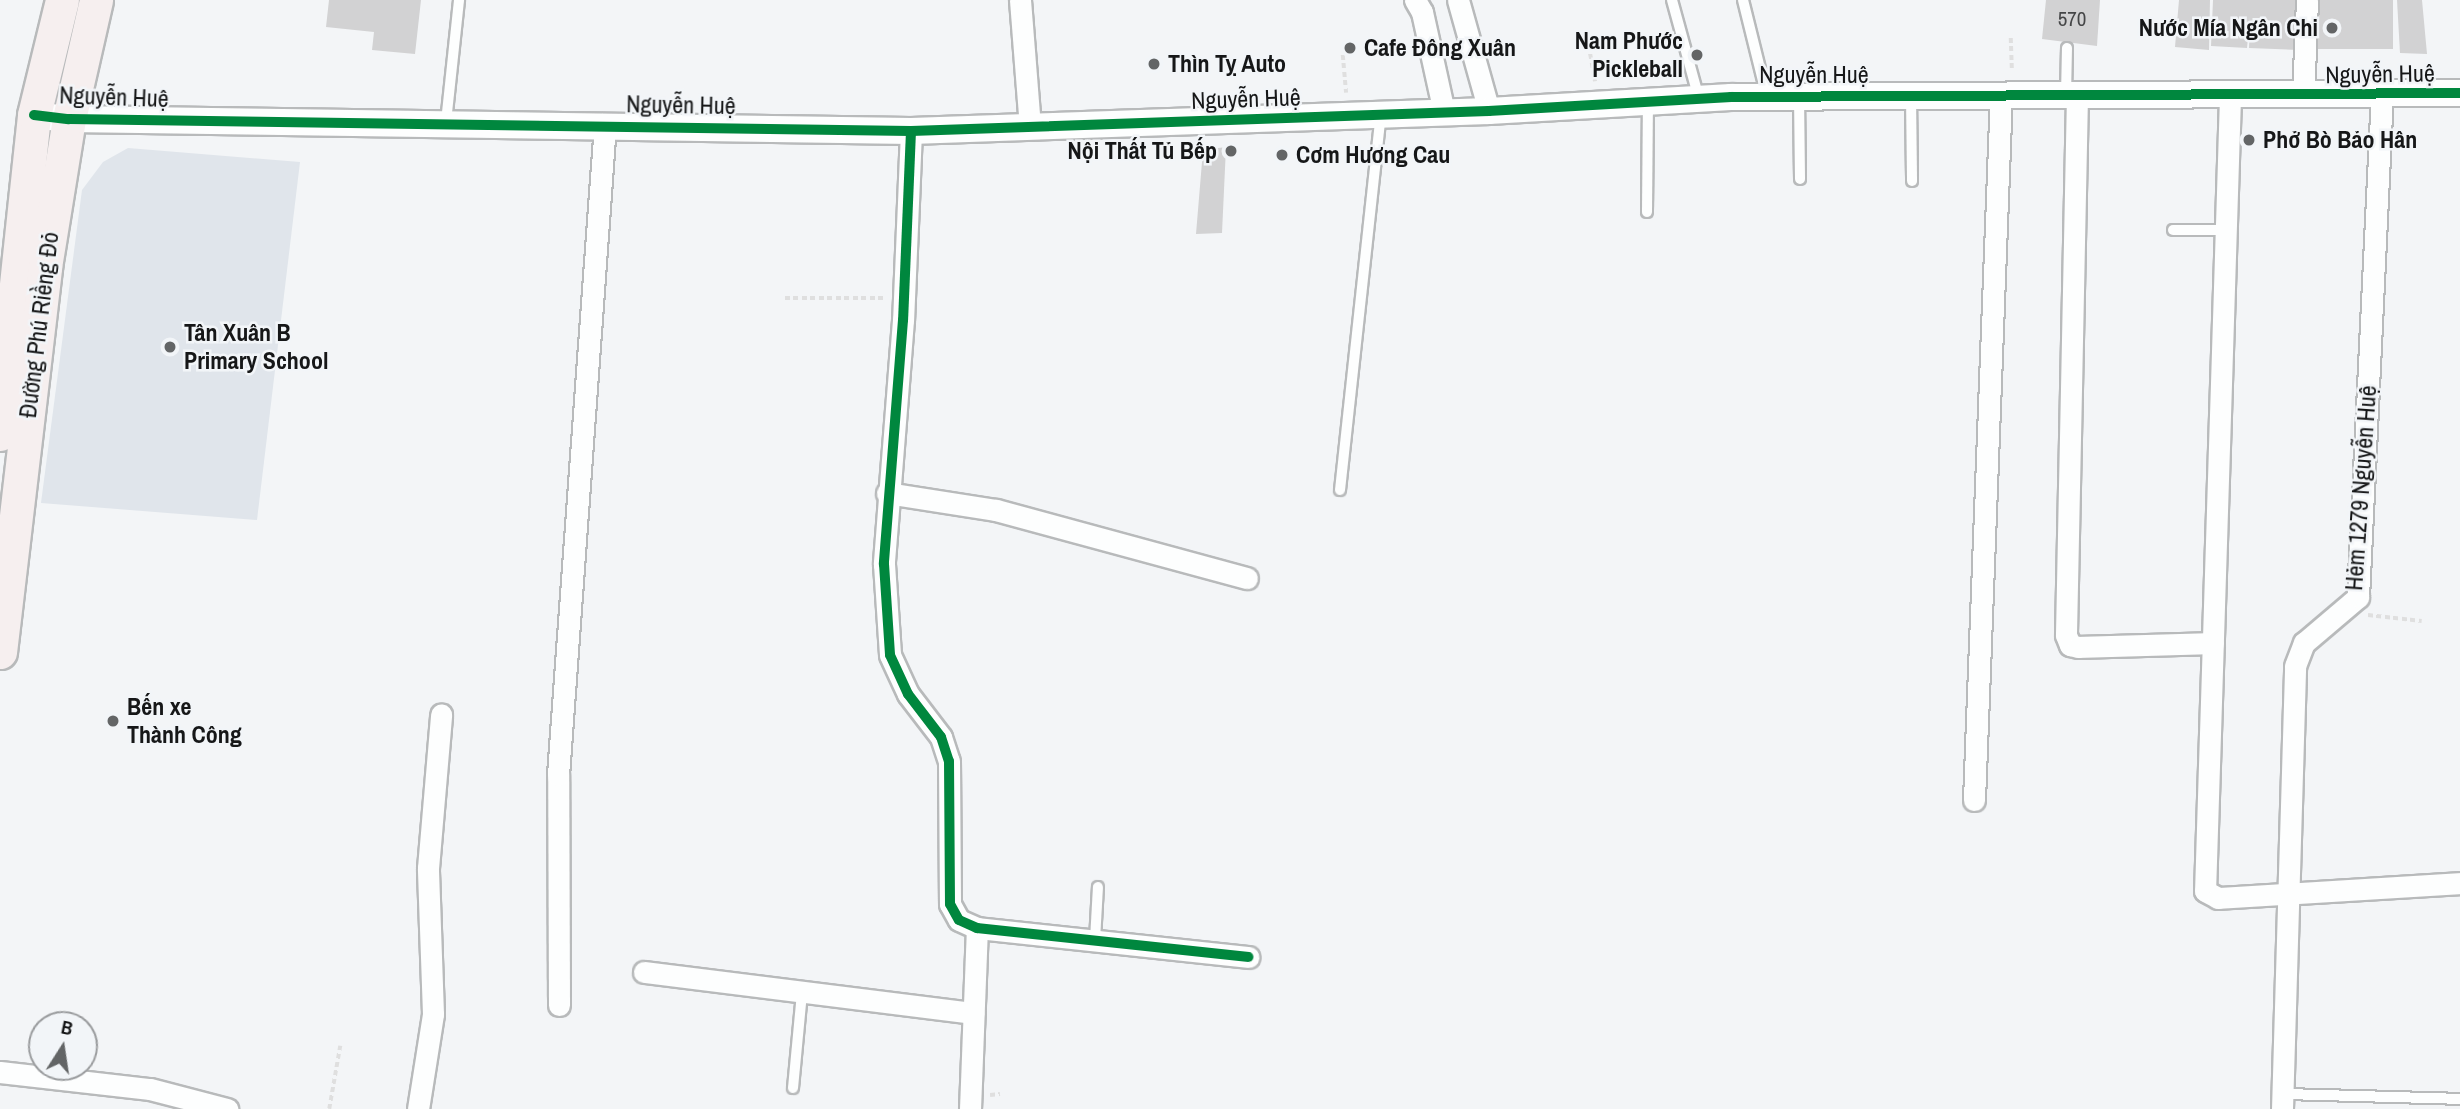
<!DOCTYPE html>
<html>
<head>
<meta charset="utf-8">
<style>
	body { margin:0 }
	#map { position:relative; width:2460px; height:1109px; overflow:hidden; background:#f3f5f7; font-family:"Archivo Narrow",sans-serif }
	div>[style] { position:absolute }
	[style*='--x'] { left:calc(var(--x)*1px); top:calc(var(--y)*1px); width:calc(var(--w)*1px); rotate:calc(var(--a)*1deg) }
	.built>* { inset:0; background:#e0e5eb }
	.building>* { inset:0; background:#d2d2d3; transform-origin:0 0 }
	.path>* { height:3.5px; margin-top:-1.75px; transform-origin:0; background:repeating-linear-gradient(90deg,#dfdfdf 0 5px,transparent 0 8.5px) }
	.roads { filter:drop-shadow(2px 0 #b8babb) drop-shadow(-2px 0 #b8babb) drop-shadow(0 2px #b8babb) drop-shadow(0 -2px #b8babb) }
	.service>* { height:10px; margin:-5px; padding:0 5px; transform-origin:5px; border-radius:5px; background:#fdfefe }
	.minor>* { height:21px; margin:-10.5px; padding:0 10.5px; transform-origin:10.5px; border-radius:10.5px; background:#fdfefe }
	.tertiary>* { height:26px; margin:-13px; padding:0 13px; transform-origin:13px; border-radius:13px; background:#fdfefe }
	.primary>* { height:33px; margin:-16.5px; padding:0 16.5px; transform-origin:16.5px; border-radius:16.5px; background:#f6efef }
	.cycleway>* { height:10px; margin:-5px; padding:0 5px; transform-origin:5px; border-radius:5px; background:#00873e }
	.dots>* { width:19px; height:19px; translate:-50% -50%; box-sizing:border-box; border:4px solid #f2f5f8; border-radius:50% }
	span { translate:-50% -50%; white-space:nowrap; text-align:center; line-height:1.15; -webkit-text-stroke:5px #f2f5f8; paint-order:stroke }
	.number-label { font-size:21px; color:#454647 }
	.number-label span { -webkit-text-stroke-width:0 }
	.poi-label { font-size:24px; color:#161718; font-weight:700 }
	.right { translate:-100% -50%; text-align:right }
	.left { translate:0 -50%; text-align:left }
	.street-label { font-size:24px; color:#161718 }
	.north { position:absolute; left:28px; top:1011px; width:70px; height:70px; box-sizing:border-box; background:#f2f5f8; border:2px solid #9a9c9e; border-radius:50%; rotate:12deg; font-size:19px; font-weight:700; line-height:28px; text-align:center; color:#161718 }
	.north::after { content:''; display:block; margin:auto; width:24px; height:32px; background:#636566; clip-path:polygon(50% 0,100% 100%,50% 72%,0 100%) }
</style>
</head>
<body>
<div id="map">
	<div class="built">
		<div style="clip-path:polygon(128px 148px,300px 162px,257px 520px,41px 503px,82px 190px,103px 162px)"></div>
	</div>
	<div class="building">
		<div style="clip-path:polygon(329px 0,421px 0,415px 54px,372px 50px,374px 32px,326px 27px)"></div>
		<div style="clip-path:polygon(2046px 0,2100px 0,2097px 46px,2042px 39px)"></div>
		<div style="clip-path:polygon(2179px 0,2210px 0,2209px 50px,2175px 47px)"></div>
		<div style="clip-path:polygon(2213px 0,2302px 0,2300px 50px,2249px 48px,2250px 18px,2247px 48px,2211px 46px)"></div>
		<div style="left:2313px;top:0;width:80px;height:49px"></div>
		<div style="clip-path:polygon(2397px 0,2422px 0,2427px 54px,2400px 53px)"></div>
		<div style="clip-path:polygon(1226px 147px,1222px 233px,1196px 234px,1203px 150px)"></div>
	</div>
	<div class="path">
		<div style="--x:2011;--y:38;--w:34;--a:88"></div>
		<div style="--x:1589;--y:46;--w:36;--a:80"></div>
		<div style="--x:1343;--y:55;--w:38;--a:85"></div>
		<div style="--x:785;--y:298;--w:100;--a:0"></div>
		<div style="--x:2368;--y:615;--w:54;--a:6.3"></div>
		<div style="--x:990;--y:1095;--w:10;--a:-6"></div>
		<div style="--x:329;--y:1109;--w:64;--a:-80.1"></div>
	</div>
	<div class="roads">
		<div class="service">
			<div style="--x:1672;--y:0;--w:103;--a:74.7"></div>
			<div style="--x:1743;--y:0;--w:100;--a:76.1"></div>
			<div style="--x:2066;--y:95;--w:47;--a:-88.8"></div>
			<div style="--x:1799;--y:96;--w:83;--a:89.3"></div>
			<div style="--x:1911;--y:96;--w:85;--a:89.3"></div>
			<div style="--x:446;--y:122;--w:123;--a:-83.9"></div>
			<div style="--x:1647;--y:212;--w:111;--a:-89.5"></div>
			<div style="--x:2173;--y:230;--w:53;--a:0"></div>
			<div style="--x:1340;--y:490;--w:378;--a:-83.8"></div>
			<div style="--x:1095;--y:940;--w:53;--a:-86.8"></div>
			<div style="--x:793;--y:1088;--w:96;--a:-84.6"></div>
			<div style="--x:2285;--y:1094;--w:175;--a:1.6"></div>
		</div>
		<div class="minor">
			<div style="--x:1020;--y:0;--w:128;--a:85.5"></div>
			<div style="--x:1415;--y:0;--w:14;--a:60"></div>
			<div style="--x:1422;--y:12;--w:102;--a:77.6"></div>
			<div style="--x:1458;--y:0;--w:115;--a:74.4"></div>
			<div style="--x:2077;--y:95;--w:540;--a:91.17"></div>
			<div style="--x:2066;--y:635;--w:11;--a:68"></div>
			<div style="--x:2070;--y:645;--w:8;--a:14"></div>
			<div style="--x:2078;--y:647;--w:135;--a:-1.7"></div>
			<div style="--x:2303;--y:96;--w:96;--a:-87.6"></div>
			<div style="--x:2230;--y:97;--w:794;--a:91.8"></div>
			<div style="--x:2205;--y:891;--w:15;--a:28"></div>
			<div style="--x:2218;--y:898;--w:242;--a:-3.5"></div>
			<div style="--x:911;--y:131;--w:189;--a:92.4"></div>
			<div style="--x:903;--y:320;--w:245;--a:94.5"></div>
			<div style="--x:884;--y:564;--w:91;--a:86.2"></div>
			<div style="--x:890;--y:655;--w:43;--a:65.2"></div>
			<div style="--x:908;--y:694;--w:54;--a:52.5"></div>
			<div style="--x:941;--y:737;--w:25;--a:72"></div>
			<div style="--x:949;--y:761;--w:143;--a:89.6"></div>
			<div style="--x:950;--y:904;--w:18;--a:61"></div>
			<div style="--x:959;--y:920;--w:20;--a:24"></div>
			<div style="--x:977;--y:928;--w:273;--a:6.1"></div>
			<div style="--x:887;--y:493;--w:110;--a:8.9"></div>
			<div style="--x:996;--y:510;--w:260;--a:15.2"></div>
			<div style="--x:1974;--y:800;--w:706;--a:-87.81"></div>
			<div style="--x:644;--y:972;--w:332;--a:7.1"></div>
			<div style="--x:559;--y:1005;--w:230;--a:-90.2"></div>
			<div style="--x:558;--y:775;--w:653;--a:-85.87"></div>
			<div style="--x:0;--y:1072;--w:151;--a:6.5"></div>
			<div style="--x:150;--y:1089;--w:80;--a:14.6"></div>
			<div style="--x:418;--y:1109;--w:96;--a:-81"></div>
			<div style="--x:433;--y:1014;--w:146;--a:-92"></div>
			<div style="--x:428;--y:868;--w:154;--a:-85.1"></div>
			<div style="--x:970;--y:1109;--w:181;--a:-87.8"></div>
			<div style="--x:2282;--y:1109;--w:443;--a:-88.3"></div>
			<div style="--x:2295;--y:666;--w:25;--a:-69"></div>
			<div style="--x:2304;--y:643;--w:71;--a:-40.4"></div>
			<div style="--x:2358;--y:597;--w:504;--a:-87.27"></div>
		</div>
		<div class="tertiary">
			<div style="--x:34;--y:115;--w:35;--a:7"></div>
			<div style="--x:69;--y:119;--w:842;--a:0.82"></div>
			<div style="--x:911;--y:131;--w:578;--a:-1.98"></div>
			<div style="--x:1489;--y:111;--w:242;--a:-3.3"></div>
			<div style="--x:1731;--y:97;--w:729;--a:-0.31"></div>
		</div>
		<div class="primary">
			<div style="--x:0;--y:434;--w:321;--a:-83.9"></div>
			<div style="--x:34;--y:115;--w:118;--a:-76.3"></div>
			<div style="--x:0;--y:652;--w:388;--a:-83.3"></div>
			<div style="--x:45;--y:267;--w:150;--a:-80.8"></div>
			<div style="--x:69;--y:119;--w:122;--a:-77.2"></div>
		</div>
	</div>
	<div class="cycleway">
		<div style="--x:34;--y:115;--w:35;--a:7"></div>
		<div style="--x:69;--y:119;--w:842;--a:0.82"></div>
		<div style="--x:911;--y:131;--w:578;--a:-1.98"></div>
		<div style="--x:1489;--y:111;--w:242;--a:-3.3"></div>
		<div style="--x:1731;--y:97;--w:729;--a:-0.31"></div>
		<div style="--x:911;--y:131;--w:189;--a:92.4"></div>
		<div style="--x:903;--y:320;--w:245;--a:94.5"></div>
		<div style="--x:884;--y:564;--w:91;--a:86.2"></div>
		<div style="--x:890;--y:655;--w:43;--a:65.2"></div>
		<div style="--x:908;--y:694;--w:54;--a:52.5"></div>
		<div style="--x:941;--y:737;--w:25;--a:72"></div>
		<div style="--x:949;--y:761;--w:143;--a:89.6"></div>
		<div style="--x:950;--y:904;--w:18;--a:61"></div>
		<div style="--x:959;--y:920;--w:20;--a:24"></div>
		<div style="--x:977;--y:928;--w:273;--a:6.1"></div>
	</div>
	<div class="dots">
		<div style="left:2332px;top:28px;background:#636566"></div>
		<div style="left:1350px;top:48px;background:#636566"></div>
		<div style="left:1697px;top:55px;background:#636566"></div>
		<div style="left:1154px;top:64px;background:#636566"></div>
		<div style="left:2249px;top:140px;background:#636566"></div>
		<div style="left:1231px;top:151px;background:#636566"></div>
		<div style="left:1282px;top:155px;background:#636566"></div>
		<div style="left:170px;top:347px;background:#636566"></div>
		<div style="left:113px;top:721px;background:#636566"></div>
	</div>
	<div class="number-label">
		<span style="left:2072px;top:19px">570</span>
	</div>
	<div class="poi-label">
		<span class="right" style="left:2318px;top:28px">Nước Mía Ngân Chi</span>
		<span class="right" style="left:1683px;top:55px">Nam Phước<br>Pickleball</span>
		<span class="left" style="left:1364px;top:48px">Cafe Đông Xuân</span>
		<span class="left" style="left:1168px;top:64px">Thìn Tỵ Auto</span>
		<span class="left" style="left:2263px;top:140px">Phở Bò Bảo Hân</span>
		<span class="right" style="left:1217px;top:151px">Nội Thất Tủ Bếp</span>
		<span class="left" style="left:1296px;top:155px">Cơm Hương Cau</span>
		<span class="left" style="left:184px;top:347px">Tân Xuân B<br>Primary School</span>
		<span class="left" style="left:127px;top:721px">Bến xe<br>Thành Công</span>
	</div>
	<div class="street-label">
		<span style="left:2380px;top:74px;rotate:-1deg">Nguyễn Huệ</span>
		<span style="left:1814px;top:75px">Nguyễn Huệ</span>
		<span style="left:114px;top:97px;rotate:2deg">Nguyễn Huệ</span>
		<span style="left:1246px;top:99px;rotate:-2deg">Nguyễn Huệ</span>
		<span style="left:681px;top:105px;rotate:1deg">Nguyễn Huệ</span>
		<span style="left:39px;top:325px;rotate:-83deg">Đường Phú Riềng Đỏ</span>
		<span style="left:2361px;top:488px;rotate:-86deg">Hẻm 1279 Nguyễn Huệ</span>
	</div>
	<div class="north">B</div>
</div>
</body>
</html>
